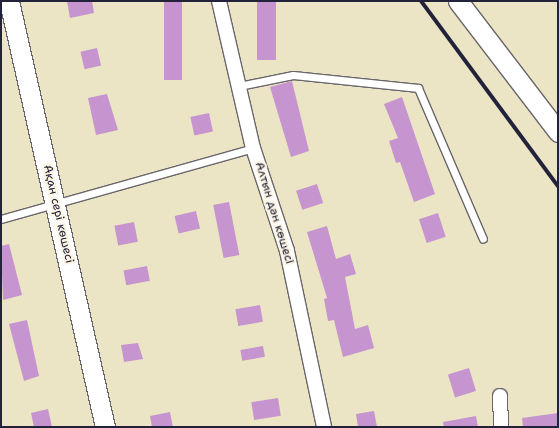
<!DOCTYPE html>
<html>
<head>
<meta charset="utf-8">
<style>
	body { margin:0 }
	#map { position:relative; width:559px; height:428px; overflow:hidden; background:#ece5c5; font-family:"Shantell Sans",sans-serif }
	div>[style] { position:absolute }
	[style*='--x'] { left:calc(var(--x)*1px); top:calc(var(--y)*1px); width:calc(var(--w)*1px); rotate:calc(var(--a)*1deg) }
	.building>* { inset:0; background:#c694ce; transform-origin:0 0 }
	.roads { filter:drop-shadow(1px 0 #69666b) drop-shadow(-1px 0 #69666b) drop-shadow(0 1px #69666b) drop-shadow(0 -1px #69666b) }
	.lane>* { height:7px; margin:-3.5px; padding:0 3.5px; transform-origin:3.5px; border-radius:3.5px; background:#fff }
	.street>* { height:14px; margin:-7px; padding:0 7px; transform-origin:7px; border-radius:7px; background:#fff }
	.secondary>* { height:19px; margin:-9.5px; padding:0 9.5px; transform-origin:9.5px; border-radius:9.5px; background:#fff }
	.rail>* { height:4px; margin:-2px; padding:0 2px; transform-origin:2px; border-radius:2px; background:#22223b }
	span { translate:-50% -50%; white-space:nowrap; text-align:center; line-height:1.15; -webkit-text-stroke:4.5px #fcf5e5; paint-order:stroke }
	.street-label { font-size:12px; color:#22223b }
	.frame { position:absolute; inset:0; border:2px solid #22223b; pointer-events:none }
</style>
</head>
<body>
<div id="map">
	<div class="building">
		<div style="clip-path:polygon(67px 1px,92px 1px,94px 13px,70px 18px)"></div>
		<div style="left:164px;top:1px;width:18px;height:79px"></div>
		<div style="left:257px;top:1px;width:19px;height:59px"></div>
		<div style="left:97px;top:48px;width:18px;height:17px;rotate:77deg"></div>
		<div style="clip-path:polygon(292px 81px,309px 151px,291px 157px,270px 87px)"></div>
		<div style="clip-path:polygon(107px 94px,118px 130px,96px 135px,88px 98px)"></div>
		<div style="clip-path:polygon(402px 97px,435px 194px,414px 202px,400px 162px,396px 163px,389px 141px,398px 138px,384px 104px)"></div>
		<div style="left:209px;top:113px;width:19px;height:19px;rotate:78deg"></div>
		<div style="left:317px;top:184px;width:20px;height:22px;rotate:72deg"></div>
		<div style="left:229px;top:202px;width:54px;height:16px;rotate:79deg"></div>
		<div style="left:196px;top:211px;width:18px;height:22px;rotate:77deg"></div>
		<div style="left:438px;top:213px;width:25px;height:20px;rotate:72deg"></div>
		<div style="left:134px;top:222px;width:20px;height:20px;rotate:79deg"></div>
		<div style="clip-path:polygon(327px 226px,336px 259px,350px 254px,356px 274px,345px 277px,355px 329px,368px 325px,374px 348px,343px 357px,334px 320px,328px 321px,324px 299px,327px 298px,307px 232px)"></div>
		<div style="clip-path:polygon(9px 244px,22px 295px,3px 300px,1px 246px)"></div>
		<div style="left:147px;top:266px;width:15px;height:24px;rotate:79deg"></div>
		<div style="left:260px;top:305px;width:17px;height:25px;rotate:80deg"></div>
		<div style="clip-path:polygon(27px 320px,39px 376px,24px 381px,9px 324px)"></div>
		<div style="clip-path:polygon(138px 343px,143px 359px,124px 362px,121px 345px)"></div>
		<div style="left:263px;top:346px;width:11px;height:23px;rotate:80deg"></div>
		<div style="left:469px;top:368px;width:24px;height:22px;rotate:73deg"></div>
		<div style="left:278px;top:398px;width:18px;height:27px;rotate:81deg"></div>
		<div style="clip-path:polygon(48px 409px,52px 427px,34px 427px,31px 413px)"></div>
		<div style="clip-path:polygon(374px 411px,377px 427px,358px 427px,356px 414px)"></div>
		<div style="clip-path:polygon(170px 412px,173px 427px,152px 427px,150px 416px)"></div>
		<div style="clip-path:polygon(558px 413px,558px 427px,523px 427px,522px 418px)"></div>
		<div style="clip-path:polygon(476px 416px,478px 427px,444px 427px,443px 422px)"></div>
	</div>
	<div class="roads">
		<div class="lane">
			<div style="--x:239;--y:86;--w:55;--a:-11.5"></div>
			<div style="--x:293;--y:75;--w:126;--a:5.9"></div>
			<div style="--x:418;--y:88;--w:164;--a:66.7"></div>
			<div style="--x:1;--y:219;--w:262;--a:-15.7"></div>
		</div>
		<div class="street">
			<div style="--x:219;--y:1;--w:151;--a:77"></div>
			<div style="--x:253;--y:148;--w:108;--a:71.7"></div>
			<div style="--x:287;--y:251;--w:180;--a:78.1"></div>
			<div style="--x:500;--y:396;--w:31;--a:88"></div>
		</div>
		<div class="secondary">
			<div style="--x:9;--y:1;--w:437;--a:77.3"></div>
			<div style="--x:458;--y:1;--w:165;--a:52.6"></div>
		</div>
	</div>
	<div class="rail">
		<div style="--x:421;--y:1;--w:230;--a:53.5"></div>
	</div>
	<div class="street-label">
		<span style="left:274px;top:213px;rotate:73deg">Алтын дән көшесі</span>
		<span style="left:58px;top:214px;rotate:77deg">Ақан сері көшесі</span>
	</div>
	<div class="frame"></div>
</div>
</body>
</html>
